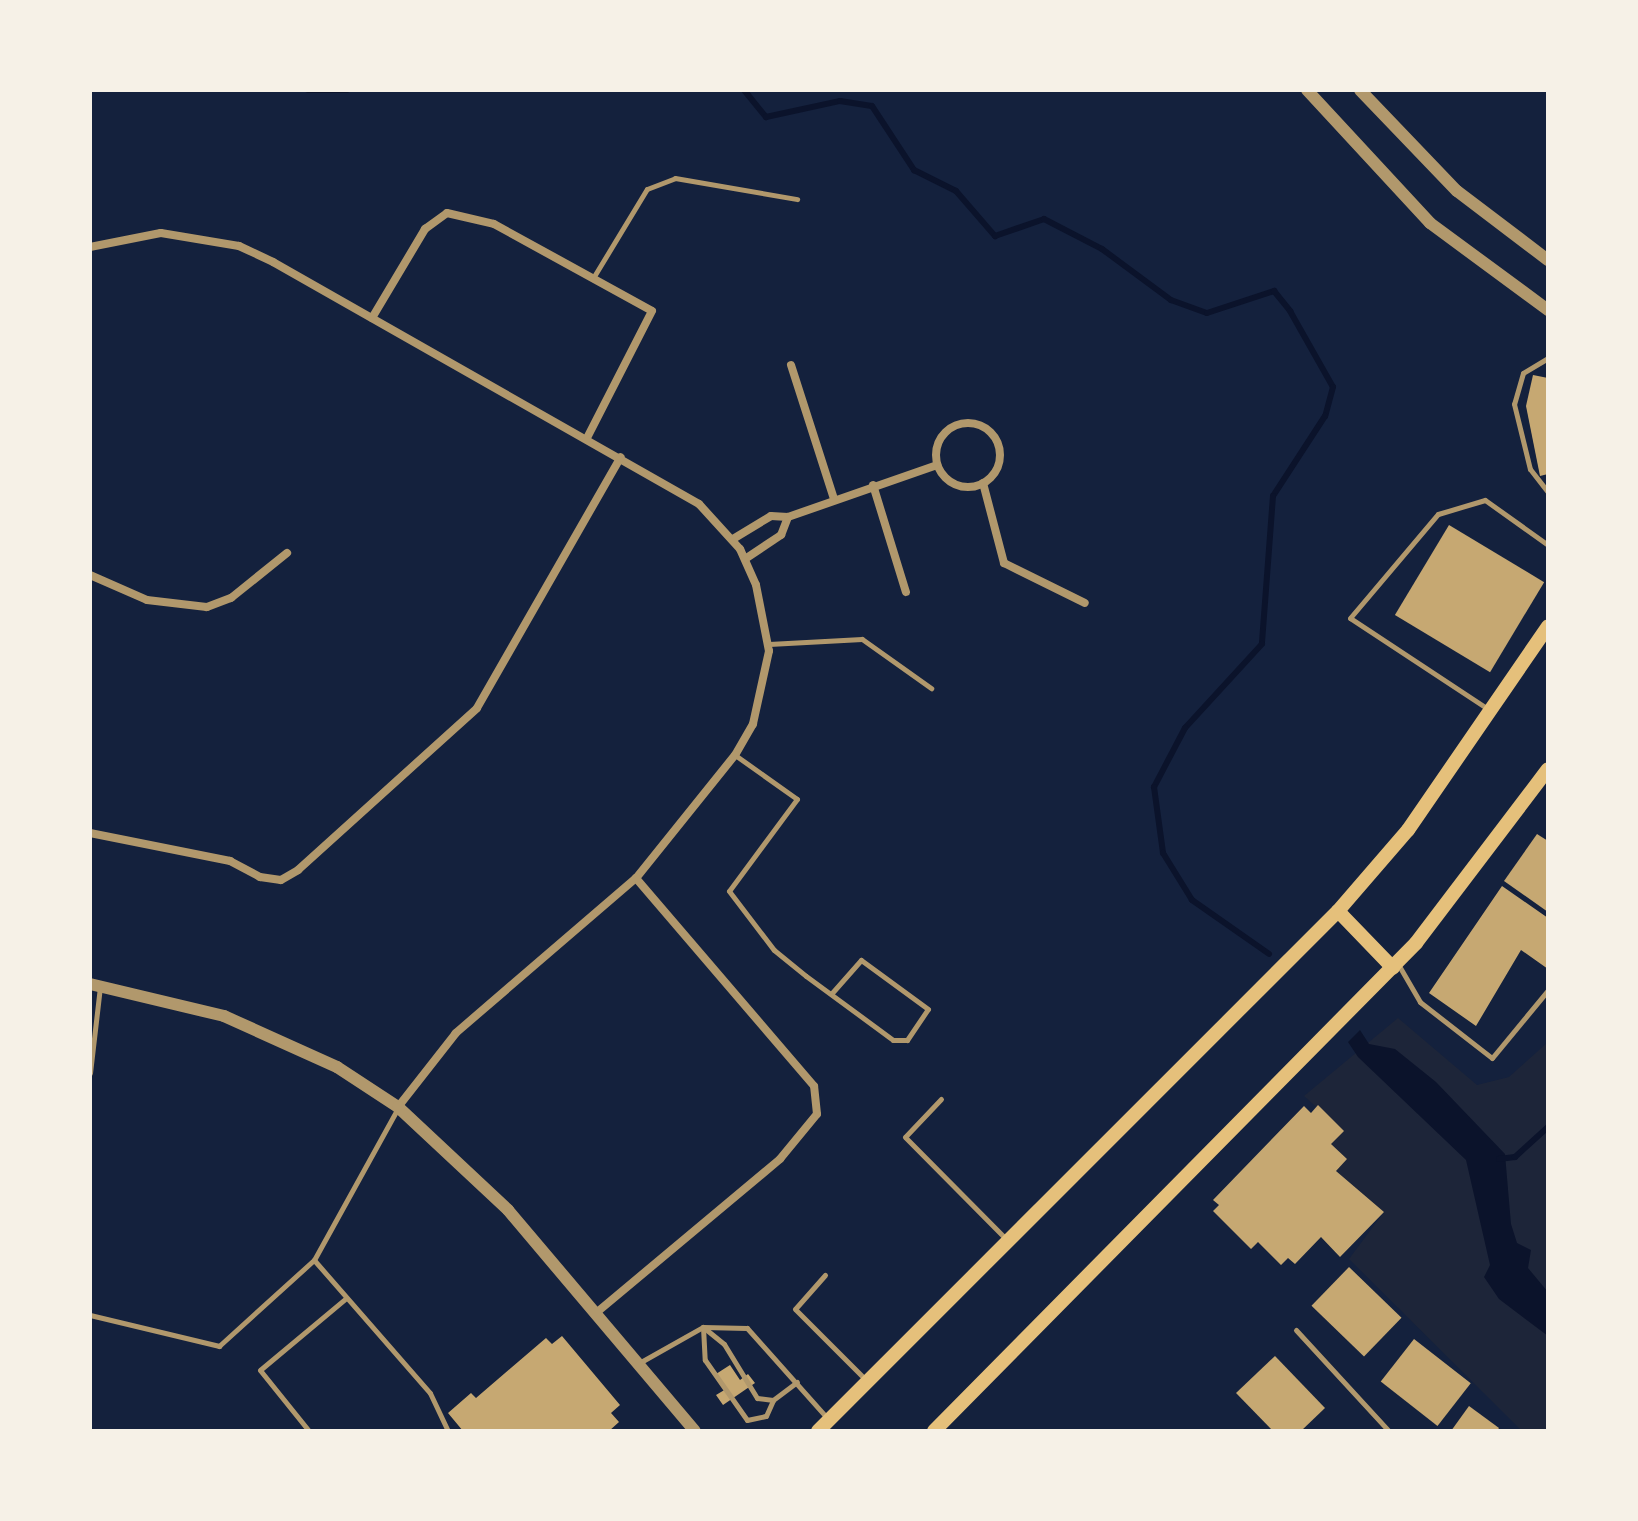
<!DOCTYPE html>
<html>
<head>
<meta charset="utf-8">
<style>
	body { margin:0 }
	#map { position:relative; width:1638px; height:1521px; overflow:hidden; background:#14213d; font-family:"Varela Round",sans-serif }
	div>[style] { position:absolute }
	[style*='--x'] { left:calc(var(--x)*1px); top:calc(var(--y)*1px); width:calc(var(--w)*1px); rotate:calc(var(--a)*1deg) }
	.green>* { inset:0; background:#1d2539 }
	.water>* { inset:0; background:#0b132b }
	.stream>* { height:6px; margin:-3px; padding:0 3px; transform-origin:3px; border-radius:3px; background:#0b132b }
	.building>* { inset:0; background:#c6a872; transform-origin:0 0 }
	.service>* { height:5px; margin:-2.5px; padding:0 2.5px; transform-origin:2.5px; border-radius:2.5px; background:#b1986c }
	.minor>* { height:8px; margin:-4px; padding:0 4px; transform-origin:4px; border-radius:4px; background:#b1986c }
	.minor>.ring { margin:-4px; padding:0; box-sizing:content-box; background:none; border:8px solid #b1986c; border-radius:50% }
	.tertiary>* { height:12px; margin:-6px; padding:0 6px; transform-origin:6px; border-radius:6px; background:#b1986c }
	.secondary>* { height:14px; margin:-7px; padding:0 7px; transform-origin:7px; border-radius:7px; background:#e5c07b }
	span { translate:-50% -50%; white-space:nowrap; text-align:center; line-height:1.15; -webkit-text-stroke:8px #f6f1e7; paint-order:stroke }
	.frame { position:absolute; inset:0; border:92px solid #f6f1e7; pointer-events:none }
</style>
</head>
<body>
<div id="map">
	<div class="green">
		<div style="clip-path:polygon(1398px 1018px,1477px 1085px,1509px 1077px,1548px 1042px,1548px 1431px,1522px 1431px,1349px 1259px,1384px 1212px,1336px 1171px,1347px 1159px,1331px 1144px,1343px 1131px,1304px 1096px)"></div>
	</div>
	<div class="water">
		<div style="clip-path:polygon(1360px 1030px,1369px 1044px,1395px 1049px,1436px 1082px,1505px 1154px,1511px 1224px,1517px 1243px,1531px 1250px,1528px 1268px,1548px 1292px,1548px 1336px,1499px 1299px,1484px 1277px,1490px 1265px,1466px 1160px,1358px 1057px,1348px 1042px)"></div>
	</div>
	<div class="stream">
		<div style="--x:308;--y:90;--w:39;--a:0"></div>
		<div style="--x:744;--y:90;--w:35;--a:51"></div>
		<div style="--x:766;--y:117;--w:76;--a:-12.2"></div>
		<div style="--x:840;--y:101;--w:32;--a:9"></div>
		<div style="--x:872;--y:106;--w:77;--a:56.7"></div>
		<div style="--x:914;--y:170;--w:47;--a:26.6"></div>
		<div style="--x:956;--y:191;--w:60;--a:49.1"></div>
		<div style="--x:995;--y:236;--w:52;--a:-19.1"></div>
		<div style="--x:1044;--y:219;--w:65;--a:27.3"></div>
		<div style="--x:1102;--y:249;--w:86;--a:36.5"></div>
		<div style="--x:1171;--y:300;--w:38;--a:20"></div>
		<div style="--x:1207;--y:313;--w:71;--a:-18.2"></div>
		<div style="--x:1274;--y:291;--w:26;--a:51"></div>
		<div style="--x:1290;--y:311;--w:87;--a:60.5"></div>
		<div style="--x:1333;--y:387;--w:30;--a:105"></div>
		<div style="--x:1325;--y:416;--w:95;--a:123"></div>
		<div style="--x:1273;--y:496;--w:148;--a:94.3"></div>
		<div style="--x:1262;--y:644;--w:114;--a:132.5"></div>
		<div style="--x:1185;--y:728;--w:67;--a:117.7"></div>
		<div style="--x:1154;--y:787;--w:67;--a:82.2"></div>
		<div style="--x:1163;--y:853;--w:55;--a:58.3"></div>
		<div style="--x:1192;--y:900;--w:94;--a:35"></div>
		<div style="--x:1499;--y:1159;--w:16;--a:-7"></div>
		<div style="--x:1515;--y:1157;--w:45;--a:-42.3"></div>
	</div>
	<div class="building">
		<div style="clip-path:polygon(1533px 375px,1548px 378px,1548px 474px,1540px 476px,1526px 406px)"></div>
		<div style="left:1449px;top:525px;width:111px;height:105px;rotate:31deg"></div>
		<div style="clip-path:polygon(1537px 834px,1548px 841px,1548px 912px,1504px 881px)"></div>
		<div style="clip-path:polygon(1502px 886px,1548px 918px,1548px 969px,1521px 950px,1476px 1026px,1429px 993px)"></div>
		<div style="clip-path:polygon(1318px 1105px,1344px 1131px,1331px 1144px,1347px 1159px,1336px 1171px,1384px 1212px,1340px 1257px,1321px 1237px,1295px 1264px,1288px 1258px,1281px 1265px,1258px 1242px,1251px 1249px,1213px 1211px,1219px 1205px,1213px 1200px,1304px 1106px,1311px 1113px)"></div>
		<div style="left:1349px;top:1267px;width:73px;height:54px;rotate:44deg"></div>
		<div style="clip-path:polygon(562px 1336px,620px 1405px,611px 1413px,619px 1422px,609px 1431px,463px 1431px,448px 1413px,471px 1393px,476px 1398px,546px 1338px,552px 1344px)"></div>
		<div style="left:1414px;top:1339px;width:72px;height:54px;rotate:38deg"></div>
		<div style="clip-path:polygon(1275px 1356px,1325px 1408px,1301px 1431px,1273px 1431px,1236px 1393px)"></div>
		<div style="clip-path:polygon(730px 1365px,740px 1380px,748px 1374px,755px 1383px,723px 1405px,716px 1395px,726px 1389px,716px 1374px)"></div>
		<div style="clip-path:polygon(1469px 1406px,1499px 1428px,1497px 1431px,1451px 1431px)"></div>
	</div>
	<div class="service">
		<div style="--x:593;--y:278;--w:104;--a:-58.8"></div>
		<div style="--x:647;--y:189;--w:30;--a:-21"></div>
		<div style="--x:675;--y:178;--w:124;--a:9.8"></div>
		<div style="--x:1548;--y:358;--w:29;--a:149"></div>
		<div style="--x:1523;--y:373;--w:32;--a:106"></div>
		<div style="--x:1514;--y:404;--w:67;--a:76.2"></div>
		<div style="--x:1530;--y:469;--w:29;--a:52"></div>
		<div style="--x:769;--y:644;--w:93;--a:-3.1"></div>
		<div style="--x:862;--y:639;--w:85;--a:35.4"></div>
		<div style="--x:1488;--y:709;--w:165;--a:-146.6"></div>
		<div style="--x:1350;--y:618;--w:136;--a:-49.8"></div>
		<div style="--x:1438;--y:514;--w:49;--a:-16.6"></div>
		<div style="--x:1485;--y:500;--w:77;--a:35.5"></div>
		<div style="--x:735;--y:755;--w:76;--a:35.4"></div>
		<div style="--x:797;--y:799;--w:114;--a:126.5"></div>
		<div style="--x:729;--y:891;--w:74;--a:52.7"></div>
		<div style="--x:774;--y:950;--w:41;--a:39.1"></div>
		<div style="--x:806;--y:976;--w:108;--a:36.3"></div>
		<div style="--x:893;--y:1040;--w:14;--a:0"></div>
		<div style="--x:907;--y:1040;--w:37;--a:-56"></div>
		<div style="--x:928;--y:1009;--w:83;--a:-143.8"></div>
		<div style="--x:861;--y:960;--w:45;--a:131.4"></div>
		<div style="--x:1398;--y:964;--w:44;--a:59.9"></div>
		<div style="--x:1420;--y:1002;--w:91;--a:37.9"></div>
		<div style="--x:1492;--y:1058;--w:88;--a:-50.5"></div>
		<div style="--x:90;--y:1073;--w:87;--a:-83.4"></div>
		<div style="--x:941;--y:1099;--w:52;--a:133.5"></div>
		<div style="--x:905;--y:1137;--w:144;--a:45.3"></div>
		<div style="--x:314;--y:1260;--w:176;--a:48.9"></div>
		<div style="--x:430;--y:1393;--w:42;--a:64.7"></div>
		<div style="--x:825;--y:1275;--w:45;--a:131.4"></div>
		<div style="--x:795;--y:1309;--w:100;--a:45"></div>
		<div style="--x:90;--y:1315;--w:133;--a:13.5"></div>
		<div style="--x:219;--y:1346;--w:128;--a:-42.2"></div>
		<div style="--x:314;--y:1260;--w:174;--a:-61.1"></div>
		<div style="--x:1296;--y:1330;--w:137;--a:47.4"></div>
		<div style="--x:639;--y:1363;--w:73;--a:-29.4"></div>
		<div style="--x:703;--y:1327;--w:44;--a:1.3"></div>
		<div style="--x:747;--y:1328;--w:123;--a:48.3"></div>
		<div style="--x:773;--y:1400;--w:16;--a:-173"></div>
		<div style="--x:757;--y:1398;--w:63;--a:-121.4"></div>
		<div style="--x:724;--y:1344;--w:27;--a:-141"></div>
		<div style="--x:703;--y:1327;--w:33;--a:87"></div>
		<div style="--x:705;--y:1360;--w:73;--a:55"></div>
		<div style="--x:747;--y:1420;--w:19;--a:-12"></div>
		<div style="--x:766;--y:1416;--w:17;--a:-66"></div>
		<div style="--x:773;--y:1400;--w:30;--a:-37"></div>
		<div style="--x:309;--y:1431;--w:78;--a:-128.8"></div>
		<div style="--x:260;--y:1370;--w:111;--a:-39.9"></div>
	</div>
	<div class="minor">
		<div style="--x:90;--y:247;--w:72;--a:-11.2"></div>
		<div style="--x:161;--y:233;--w:79;--a:9.5"></div>
		<div style="--x:239;--y:246;--w:38;--a:25"></div>
		<div style="--x:273;--y:262;--w:490;--a:29.6"></div>
		<div style="--x:699;--y:504;--w:61;--a:47.7"></div>
		<div style="--x:740;--y:549;--w:39;--a:66"></div>
		<div style="--x:756;--y:585;--w:67;--a:78.9"></div>
		<div style="--x:769;--y:651;--w:75;--a:102.4"></div>
		<div style="--x:753;--y:724;--w:36;--a:120"></div>
		<div style="--x:735;--y:755;--w:158;--a:128.8"></div>
		<div style="--x:636;--y:878;--w:238;--a:139.3"></div>
		<div style="--x:456;--y:1033;--w:94;--a:128.1"></div>
		<div style="--x:372;--y:318;--w:104;--a:-59.2"></div>
		<div style="--x:425;--y:229;--w:27;--a:-36"></div>
		<div style="--x:447;--y:213;--w:48;--a:13.2"></div>
		<div style="--x:494;--y:224;--w:180;--a:28.8"></div>
		<div style="--x:652;--y:311;--w:143;--a:117.1"></div>
		<div style="--x:791;--y:365;--w:141;--a:72.2"></div>
		<div class="ring" style="left:936px;top:423px;width:56px;height:56px"></div>
		<div style="--x:983;--y:483;--w:83;--a:75.3"></div>
		<div style="--x:1004;--y:563;--w:90;--a:26.3"></div>
		<div style="--x:873;--y:485;--w:112;--a:72.9"></div>
		<div style="--x:788;--y:517;--w:158;--a:-19.2"></div>
		<div style="--x:733;--y:539;--w:44;--a:-31.2"></div>
		<div style="--x:771;--y:516;--w:17;--a:3"></div>
		<div style="--x:788;--y:517;--w:19;--a:111"></div>
		<div style="--x:781;--y:535;--w:43;--a:146.3"></div>
		<div style="--x:90;--y:575;--w:62;--a:23.7"></div>
		<div style="--x:147;--y:600;--w:60;--a:6.7"></div>
		<div style="--x:207;--y:607;--w:26;--a:-21"></div>
		<div style="--x:231;--y:598;--w:72;--a:-38.8"></div>
		<div style="--x:90;--y:833;--w:143;--a:11.3"></div>
		<div style="--x:230;--y:861;--w:34;--a:28"></div>
		<div style="--x:260;--y:877;--w:21;--a:8"></div>
		<div style="--x:281;--y:880;--w:20;--a:-30"></div>
		<div style="--x:298;--y:870;--w:241;--a:-42.1"></div>
		<div style="--x:477;--y:708;--w:289;--a:-60.2"></div>
		<div style="--x:596;--y:1313;--w:240;--a:-39.9"></div>
		<div style="--x:780;--y:1159;--w:58;--a:-50.6"></div>
		<div style="--x:817;--y:1114;--w:28;--a:-96"></div>
		<div style="--x:814;--y:1086;--w:274;--a:-130.6"></div>
	</div>
	<div class="tertiary">
		<div style="--x:1307;--y:90;--w:181;--a:47.2"></div>
		<div style="--x:1430;--y:223;--w:147;--a:36.4"></div>
		<div style="--x:1360;--y:90;--w:140;--a:46.2"></div>
		<div style="--x:1457;--y:191;--w:114;--a:37.2"></div>
		<div style="--x:90;--y:984;--w:138;--a:13.4"></div>
		<div style="--x:224;--y:1016;--w:124;--a:24.3"></div>
		<div style="--x:337;--y:1067;--w:73;--a:33.3"></div>
		<div style="--x:398;--y:1107;--w:151;--a:43.1"></div>
		<div style="--x:508;--y:1210;--w:289;--a:49.8"></div>
	</div>
	<div class="secondary">
		<div style="--x:1338;--y:911;--w:79;--a:46"></div>
		<div style="--x:818;--y:1431;--w:735;--a:-45"></div>
		<div style="--x:1338;--y:911;--w:107;--a:-49.2"></div>
		<div style="--x:1408;--y:830;--w:247;--a:-55.5"></div>
		<div style="--x:934;--y:1431;--w:686;--a:-45.35"></div>
		<div style="--x:1416;--y:943;--w:218;--a:-52.8"></div>
	</div>
	<div class="frame"></div>
</div>
</body>
</html>
